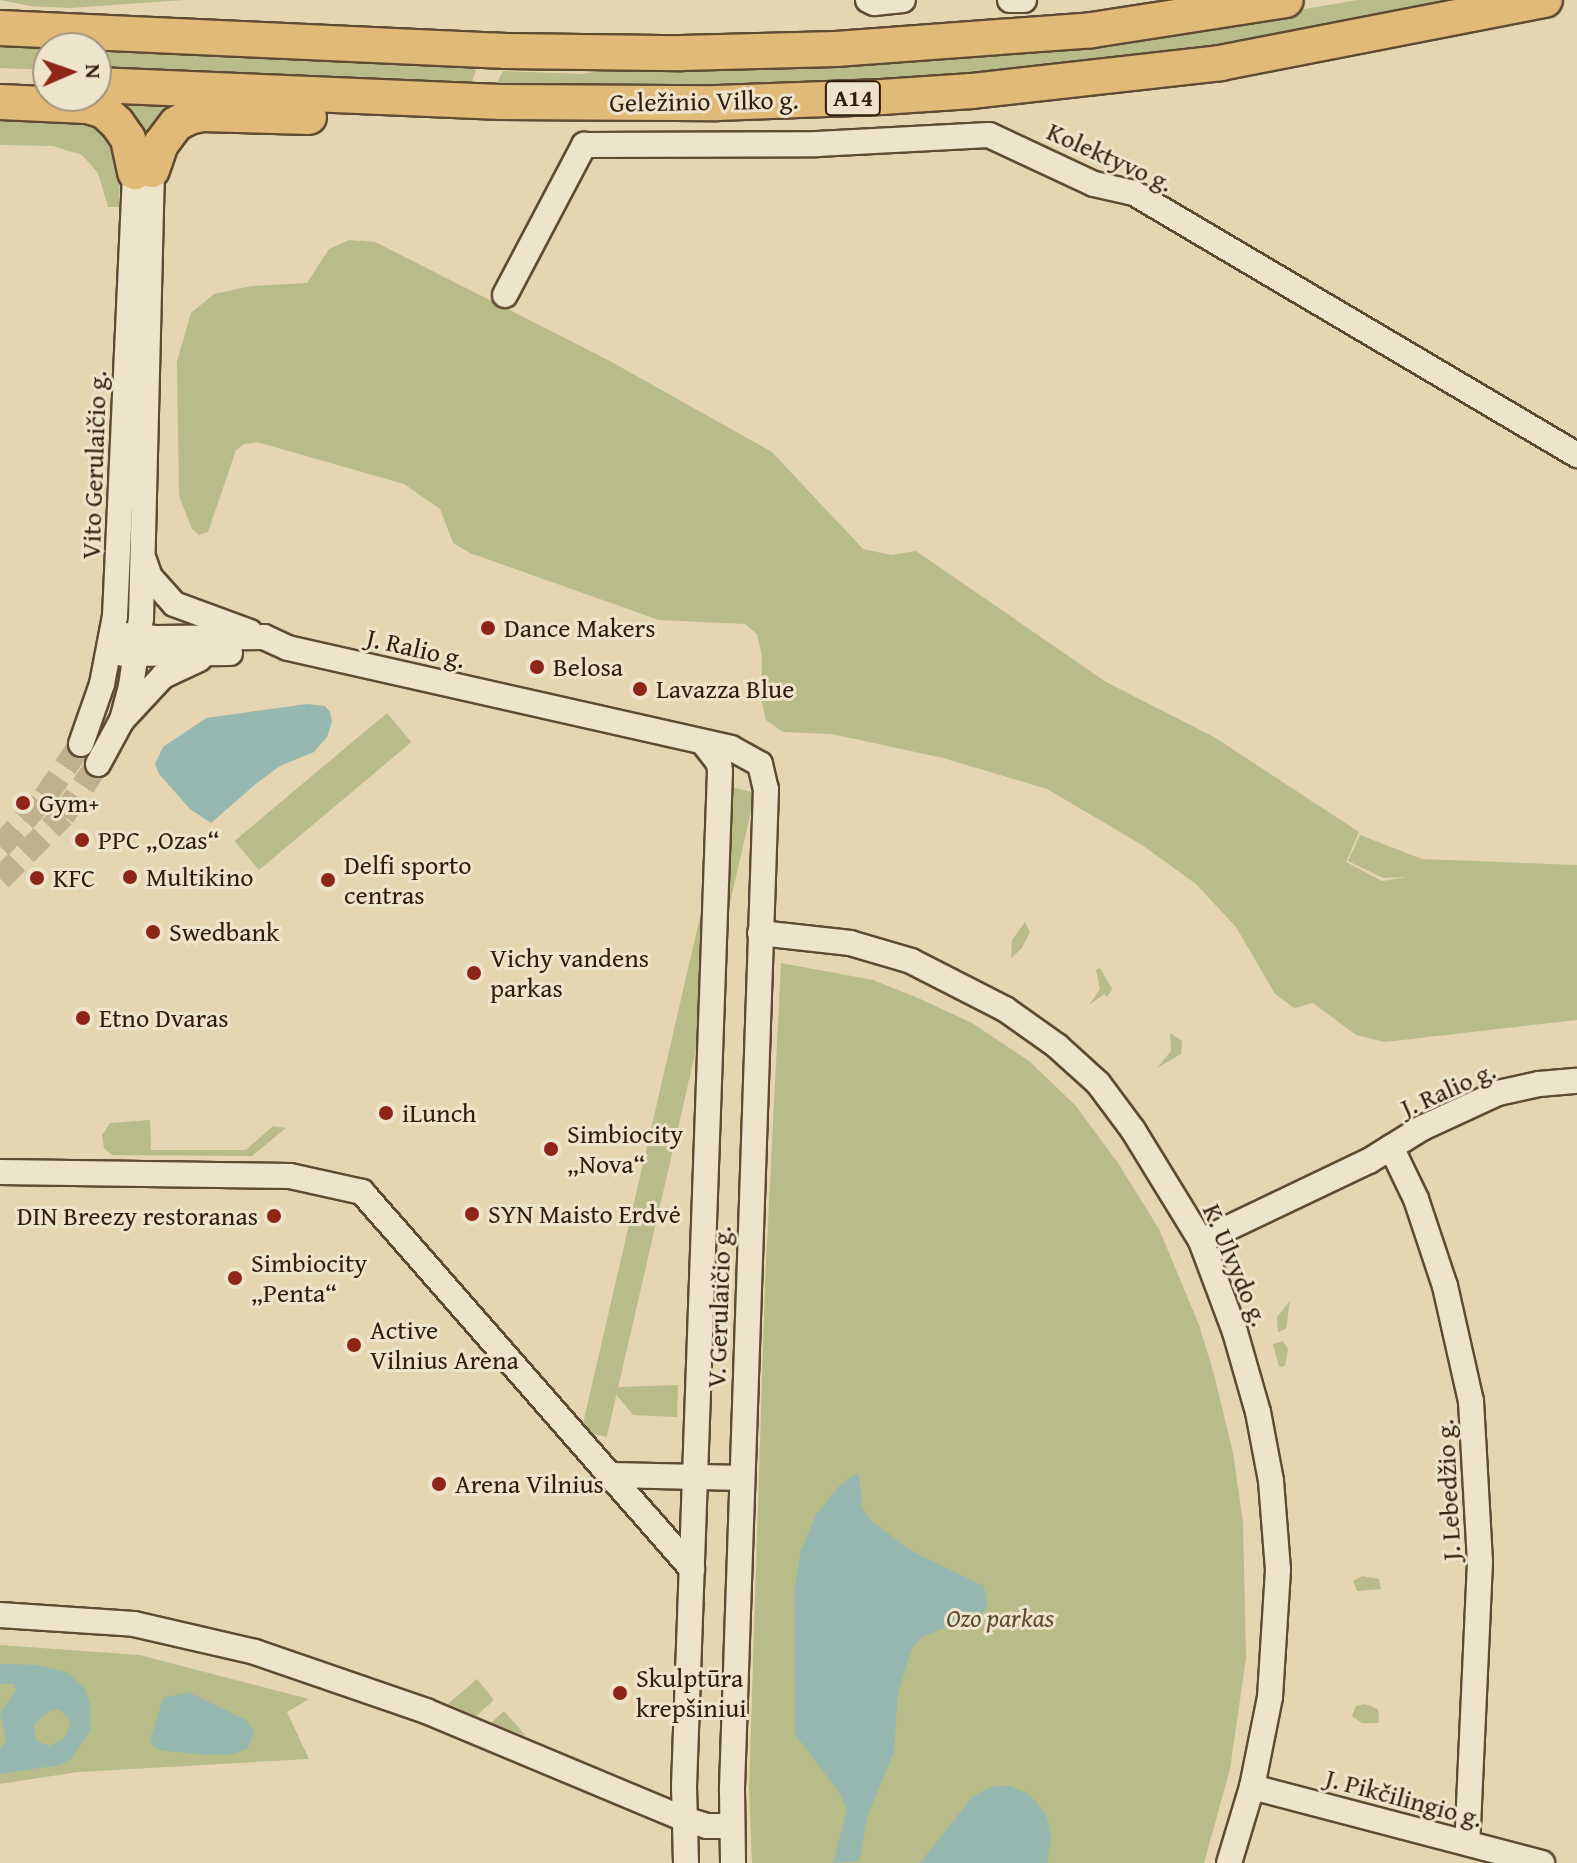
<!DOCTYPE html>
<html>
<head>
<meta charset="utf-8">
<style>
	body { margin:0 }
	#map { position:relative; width:1577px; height:1863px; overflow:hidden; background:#e5d5b1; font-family:"Gentium Book Plus",serif }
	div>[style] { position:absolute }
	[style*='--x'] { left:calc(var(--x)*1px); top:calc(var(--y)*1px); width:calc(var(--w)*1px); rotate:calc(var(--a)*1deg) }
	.green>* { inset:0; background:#b7bc89; transform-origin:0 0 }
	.water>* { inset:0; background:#96b8b0 }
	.minor-tunnel>* { height:24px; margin-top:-12px; transform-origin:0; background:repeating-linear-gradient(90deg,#c1b090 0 24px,transparent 0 36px) }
	.roads { filter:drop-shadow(2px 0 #5f4a34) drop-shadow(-2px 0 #5f4a34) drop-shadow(0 2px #5f4a34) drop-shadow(0 -2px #5f4a34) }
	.minor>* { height:24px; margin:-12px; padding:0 12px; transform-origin:12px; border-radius:12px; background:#eee4cc }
	.highway>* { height:34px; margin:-17px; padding:0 17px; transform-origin:17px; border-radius:17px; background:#e2ba78 }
	.dots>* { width:22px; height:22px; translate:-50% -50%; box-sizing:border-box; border:4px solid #eee4cc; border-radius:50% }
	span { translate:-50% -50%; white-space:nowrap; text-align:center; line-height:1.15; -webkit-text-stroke:6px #eee4cc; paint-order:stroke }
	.shield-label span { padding:2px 6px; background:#eee4cc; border:2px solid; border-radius:6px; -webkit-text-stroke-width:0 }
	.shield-label { font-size:24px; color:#321c0b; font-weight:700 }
	.street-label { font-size:26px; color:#321c0b }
	.poi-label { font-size:26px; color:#321c0b }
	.left { translate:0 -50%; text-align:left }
	.right { translate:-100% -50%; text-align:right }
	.park-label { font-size:26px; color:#5a4c31; font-style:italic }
	.north { position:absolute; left:32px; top:32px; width:80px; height:80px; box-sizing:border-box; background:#eee4cc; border:2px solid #a3947f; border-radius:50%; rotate:88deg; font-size:22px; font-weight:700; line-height:32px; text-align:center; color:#321c0b }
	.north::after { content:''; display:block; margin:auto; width:28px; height:36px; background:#8f2418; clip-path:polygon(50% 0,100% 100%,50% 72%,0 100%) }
</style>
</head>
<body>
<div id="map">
	<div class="green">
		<div style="clip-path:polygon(0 0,184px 0,70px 8px,30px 6px)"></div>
		<div style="clip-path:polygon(1358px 0,1496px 0,1322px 36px,906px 87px,501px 86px,498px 81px,503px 71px,583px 74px,633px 65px,1209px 25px)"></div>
		<div style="clip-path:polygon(0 38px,469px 64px,476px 71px,471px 84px,96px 72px,96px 48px,48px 48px,48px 70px,0 68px)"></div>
		<div style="clip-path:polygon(91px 100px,196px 103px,145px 147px)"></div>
		<div style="clip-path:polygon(0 112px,91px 121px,104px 131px,113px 145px,120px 173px,119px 207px,108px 207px,98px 173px,82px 155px,53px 146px,0 145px)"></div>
		<div style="clip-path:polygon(349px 240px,375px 242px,608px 360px,772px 452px,863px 549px,891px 555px,916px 551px,1106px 682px,1214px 737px,1359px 832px,1346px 862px,1382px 881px,1408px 877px,1383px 878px,1348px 861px,1360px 835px,1422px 859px,1577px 865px,1577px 1020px,1385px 1042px,1356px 1035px,1313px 1003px,1294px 1008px,1275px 994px,1236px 927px,1196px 884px,1142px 845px,1047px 789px,943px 758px,832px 734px,783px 732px,766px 720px,761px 698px,762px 655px,757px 634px,745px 624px,659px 620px,470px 553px,453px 543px,440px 509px,404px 484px,257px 442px,244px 444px,236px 450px,208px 532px,199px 535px,192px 529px,179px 496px,177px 361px,191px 313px,214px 294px,252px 286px,307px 283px,329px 249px)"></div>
		<div style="left:387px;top:713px;width:38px;height:199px;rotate:50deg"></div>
		<div style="left:730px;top:787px;width:26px;height:661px;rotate:13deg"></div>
		<div style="clip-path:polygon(1025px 922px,1030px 932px,1022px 948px,1011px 958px,1012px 940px)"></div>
		<div style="clip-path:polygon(781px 963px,873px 980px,918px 998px,972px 1023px,1029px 1061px,1075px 1105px,1118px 1163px,1159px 1229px,1199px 1325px,1214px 1374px,1233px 1453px,1243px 1522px,1246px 1658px,1230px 1769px,1204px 1863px,752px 1863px,749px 1790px,765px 1284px)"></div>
		<div style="clip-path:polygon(1100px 968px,1112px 989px,1107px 997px,1104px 994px,1089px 1005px,1100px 989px,1096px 970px)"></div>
		<div style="clip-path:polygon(1170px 1033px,1182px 1041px,1181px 1054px,1157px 1068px,1171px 1051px)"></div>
		<div style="clip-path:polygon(150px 1120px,151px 1150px,246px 1150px,273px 1126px,286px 1128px,252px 1156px,112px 1155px,104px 1148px,102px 1135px,110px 1123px)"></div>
		<div style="clip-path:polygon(1290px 1301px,1286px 1329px,1278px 1332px,1277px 1317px)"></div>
		<div style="clip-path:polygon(1283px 1341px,1288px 1349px,1285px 1366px,1279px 1367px,1273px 1344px)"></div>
		<div style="clip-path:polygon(678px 1385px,677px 1417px,633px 1415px,615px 1393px,619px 1387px)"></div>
		<div style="clip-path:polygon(1362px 1576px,1379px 1579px,1381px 1589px,1357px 1591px,1353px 1581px)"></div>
		<div style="left:700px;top:1602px;width:6px;height:177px;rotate:9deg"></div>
		<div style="clip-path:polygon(0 1645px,139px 1655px,309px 1699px,287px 1712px,309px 1759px,78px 1772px,0 1784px)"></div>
		<div style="clip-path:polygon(477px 1679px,494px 1700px,476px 1716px,448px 1704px)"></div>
		<div style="clip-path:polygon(1365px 1704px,1378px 1709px,1379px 1723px,1362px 1723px,1352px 1716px,1356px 1706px)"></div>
		<div style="clip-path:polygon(504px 1711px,526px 1736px,491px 1723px)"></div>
	</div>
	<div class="water">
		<div style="clip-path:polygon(307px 704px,325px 706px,330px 712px,332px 722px,327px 737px,314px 752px,280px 766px,257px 783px,211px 823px,190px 809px,159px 774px,155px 764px,163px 747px,206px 718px)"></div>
		<div style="clip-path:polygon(856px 1474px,859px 1475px,862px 1508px,870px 1520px,913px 1552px,984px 1586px,987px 1605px,982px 1615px,923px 1636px,912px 1648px,898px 1692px,894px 1752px,867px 1817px,859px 1861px,833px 1863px,847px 1810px,839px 1792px,795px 1734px,794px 1591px,801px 1550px,816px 1515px,840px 1485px)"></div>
		<div style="clip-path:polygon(evenodd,0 1664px,38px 1665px,66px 1672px,85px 1688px,90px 1704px,90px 1731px,71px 1759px,60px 1765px,0 1774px,0 1748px,6px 1741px,0 1713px,16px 1691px,14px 1684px,0 1684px,0 1664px,60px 1709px,71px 1722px,65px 1738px,49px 1746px,35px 1740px,34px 1724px,48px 1712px,60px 1709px)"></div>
		<div style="clip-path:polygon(188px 1692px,246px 1720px,254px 1733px,247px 1749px,233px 1754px,207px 1755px,158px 1750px,150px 1742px,163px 1698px)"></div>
		<div style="clip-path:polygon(994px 1786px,1009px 1786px,1025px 1792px,1036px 1801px,1047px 1818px,1051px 1837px,1047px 1863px,920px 1863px,973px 1796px)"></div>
	</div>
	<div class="minor-tunnel">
		<div style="--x:0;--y:847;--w:67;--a:-48"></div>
		<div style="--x:45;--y:797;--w:64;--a:-55.8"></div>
		<div style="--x:0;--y:879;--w:89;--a:-45"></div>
		<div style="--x:63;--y:816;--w:63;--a:-56.1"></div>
	</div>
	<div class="roads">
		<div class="minor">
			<div style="--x:868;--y:0;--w:7;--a:27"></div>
			<div style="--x:874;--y:3;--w:29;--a:-6"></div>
			<div style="--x:1010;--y:0;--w:14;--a:0"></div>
			<div style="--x:505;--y:295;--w:170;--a:-62.2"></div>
			<div style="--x:584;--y:145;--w:233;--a:-0.2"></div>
			<div style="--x:817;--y:144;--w:172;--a:-3"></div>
			<div style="--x:989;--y:135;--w:116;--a:25"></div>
			<div style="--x:1094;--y:184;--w:41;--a:12.7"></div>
			<div style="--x:1134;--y:193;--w:515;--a:30.6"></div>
			<div style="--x:144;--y:560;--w:18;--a:71"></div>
			<div style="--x:150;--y:577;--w:36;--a:48"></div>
			<div style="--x:174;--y:604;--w:81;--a:20.2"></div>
			<div style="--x:113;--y:634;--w:43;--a:5.3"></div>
			<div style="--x:156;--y:638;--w:108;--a:-0.5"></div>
			<div style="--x:264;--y:637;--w:26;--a:25"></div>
			<div style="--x:288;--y:648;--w:454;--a:12.7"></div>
			<div style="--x:731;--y:748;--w:33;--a:29"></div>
			<div style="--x:760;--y:764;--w:26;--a:77"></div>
			<div style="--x:766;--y:789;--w:1002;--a:91.95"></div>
			<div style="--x:732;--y:1790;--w:73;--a:89.2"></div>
			<div style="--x:123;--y:654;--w:107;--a:-0.5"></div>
			<div style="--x:122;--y:720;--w:35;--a:-75"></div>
			<div style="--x:131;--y:686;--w:69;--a:-81.6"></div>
			<div style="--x:141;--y:618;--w:448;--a:-88.6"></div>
			<div style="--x:81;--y:744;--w:64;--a:-70.7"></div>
			<div style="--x:102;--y:684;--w:69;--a:-79.2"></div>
			<div style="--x:115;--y:616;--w:444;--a:-87.4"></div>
			<div style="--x:98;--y:764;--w:50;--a:-61.4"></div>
			<div style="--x:122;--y:720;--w:60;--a:-47"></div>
			<div style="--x:163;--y:676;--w:40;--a:-25"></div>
			<div style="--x:760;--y:933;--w:91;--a:6.3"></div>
			<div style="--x:850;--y:943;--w:64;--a:16.4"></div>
			<div style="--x:911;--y:961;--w:106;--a:27.1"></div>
			<div style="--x:1005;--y:1009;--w:64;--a:35.4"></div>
			<div style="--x:1057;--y:1046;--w:55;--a:42.1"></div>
			<div style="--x:1098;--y:1083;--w:59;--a:53.3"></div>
			<div style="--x:1133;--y:1130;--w:130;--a:58.5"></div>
			<div style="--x:1201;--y:1241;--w:97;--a:69.5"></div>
			<div style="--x:1235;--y:1332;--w:83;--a:74"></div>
			<div style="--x:1258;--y:1412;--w:70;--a:79.3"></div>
			<div style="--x:1271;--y:1481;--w:89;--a:85.5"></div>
			<div style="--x:1278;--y:1570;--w:127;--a:93.6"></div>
			<div style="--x:1270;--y:1697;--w:92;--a:101.3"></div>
			<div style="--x:1252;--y:1787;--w:79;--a:106.8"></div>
			<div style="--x:1391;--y:1147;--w:58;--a:64.3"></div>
			<div style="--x:1416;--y:1199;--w:92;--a:71.6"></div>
			<div style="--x:1445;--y:1286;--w:118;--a:77.3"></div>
			<div style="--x:1471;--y:1401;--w:161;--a:86.8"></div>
			<div style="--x:1480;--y:1562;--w:281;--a:92.6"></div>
			<div style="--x:0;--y:1172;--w:290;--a:0.8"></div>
			<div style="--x:290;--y:1176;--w:74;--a:12.5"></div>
			<div style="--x:362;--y:1192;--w:501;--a:48.8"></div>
			<div style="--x:1201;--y:1241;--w:186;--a:-25.5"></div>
			<div style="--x:1369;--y:1161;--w:62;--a:-31.9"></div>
			<div style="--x:1422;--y:1128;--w:84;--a:-24.7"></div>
			<div style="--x:1498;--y:1093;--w:42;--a:-12.4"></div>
			<div style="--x:1539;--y:1084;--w:38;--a:-5"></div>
			<div style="--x:613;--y:1475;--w:129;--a:1.3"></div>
			<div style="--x:0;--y:1615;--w:134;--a:3.8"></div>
			<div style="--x:134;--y:1624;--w:124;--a:13"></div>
			<div style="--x:255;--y:1652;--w:181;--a:19"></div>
			<div style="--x:426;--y:1711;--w:280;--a:22.7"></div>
			<div style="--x:684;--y:1819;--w:24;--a:17"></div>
			<div style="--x:707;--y:1826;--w:25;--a:0"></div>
			<div style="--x:1252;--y:1787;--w:300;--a:14.7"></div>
			<div style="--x:686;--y:1863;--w:76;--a:-91.5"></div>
			<div style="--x:684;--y:1787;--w:1016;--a:-87.97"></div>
			<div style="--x:720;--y:772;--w:9;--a:-96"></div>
			<div style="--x:719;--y:763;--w:24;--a:-128"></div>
		</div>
		<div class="highway">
			<div style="--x:0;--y:28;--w:507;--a:2.6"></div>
			<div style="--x:506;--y:51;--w:175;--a:0.7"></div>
			<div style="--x:681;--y:53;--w:155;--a:-1.5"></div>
			<div style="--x:836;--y:49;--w:257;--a:-4.2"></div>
			<div style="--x:1092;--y:30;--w:196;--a:-8.8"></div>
			<div style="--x:96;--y:85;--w:403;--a:2.4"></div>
			<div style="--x:499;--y:102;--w:218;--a:0.3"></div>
			<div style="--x:717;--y:103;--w:165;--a:-2.1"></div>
			<div style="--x:882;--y:97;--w:90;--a:-3.8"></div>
			<div style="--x:972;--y:91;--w:250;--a:-6.4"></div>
			<div style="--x:1220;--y:63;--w:331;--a:-11"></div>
			<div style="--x:0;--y:102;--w:87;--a:2.6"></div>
			<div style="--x:87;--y:106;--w:18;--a:16"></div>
			<div style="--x:104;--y:111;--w:18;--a:43"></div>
			<div style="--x:117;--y:123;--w:19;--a:55"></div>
			<div style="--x:128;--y:139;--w:34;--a:78"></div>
			<div style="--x:152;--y:170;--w:28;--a:-71"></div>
			<div style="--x:161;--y:144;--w:25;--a:-53"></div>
			<div style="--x:176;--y:124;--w:15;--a:-28"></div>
			<div style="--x:189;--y:117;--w:13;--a:-13"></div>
			<div style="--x:202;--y:114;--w:107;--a:1.6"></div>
		</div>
	</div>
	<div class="dots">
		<div style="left:488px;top:628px;background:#8f2418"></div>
		<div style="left:537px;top:667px;background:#8f2418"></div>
		<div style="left:640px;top:689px;background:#8f2418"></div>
		<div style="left:23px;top:803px;background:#8f2418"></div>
		<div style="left:82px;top:840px;background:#8f2418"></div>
		<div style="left:130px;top:877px;background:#8f2418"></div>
		<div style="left:37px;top:878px;background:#8f2418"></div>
		<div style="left:328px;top:880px;background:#8f2418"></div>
		<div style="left:153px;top:932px;background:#8f2418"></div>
		<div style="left:474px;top:973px;background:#8f2418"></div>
		<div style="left:83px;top:1018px;background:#8f2418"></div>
		<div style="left:386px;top:1113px;background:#8f2418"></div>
		<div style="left:551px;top:1149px;background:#8f2418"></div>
		<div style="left:472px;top:1214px;background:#8f2418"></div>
		<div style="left:274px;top:1216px;background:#8f2418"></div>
		<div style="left:235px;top:1278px;background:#8f2418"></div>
		<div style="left:354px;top:1345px;background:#8f2418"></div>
		<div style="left:439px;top:1484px;background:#8f2418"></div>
		<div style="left:620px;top:1693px;background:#8f2418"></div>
	</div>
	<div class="shield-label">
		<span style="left:853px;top:98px">A14</span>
	</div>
	<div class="street-label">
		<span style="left:704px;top:101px;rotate:-1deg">Geležinio Vilko g.</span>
		<span style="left:1110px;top:157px;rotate:24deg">Kolektyvo g.</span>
		<span style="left:94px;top:465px;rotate:-88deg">Vito Gerulaičio g.</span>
		<span style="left:416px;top:648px;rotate:13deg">J. Ralio g.</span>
		<span style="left:1448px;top:1089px;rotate:-24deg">J. Ralio g.</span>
		<span style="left:1236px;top:1265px;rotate:67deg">K. Ulvydo g.</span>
		<span style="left:719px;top:1307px;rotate:-88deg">V. Gerulaičio g.</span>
		<span style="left:1448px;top:1490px;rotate:-93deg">J. Lebedžio g.</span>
		<span style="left:1404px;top:1798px;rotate:15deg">J. Pikčilingio g.</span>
	</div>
	<div class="poi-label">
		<span class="left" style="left:504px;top:628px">Dance Makers</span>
		<span class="left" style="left:553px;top:667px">Belosa</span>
		<span class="left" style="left:656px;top:689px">Lavazza Blue</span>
		<span class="left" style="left:39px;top:803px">Gym+</span>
		<span class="left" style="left:98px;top:840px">PPC „Ozas“</span>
		<span class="left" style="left:344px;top:880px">Delfi sporto<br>centras</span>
		<span class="left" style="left:146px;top:877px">Multikino</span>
		<span class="left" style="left:53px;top:878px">KFC</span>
		<span class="left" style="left:169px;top:932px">Swedbank</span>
		<span class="left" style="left:490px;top:973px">Vichy vandens<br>parkas</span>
		<span class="left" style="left:99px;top:1018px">Etno Dvaras</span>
		<span class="left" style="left:402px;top:1113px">iLunch</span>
		<span class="left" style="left:567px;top:1149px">Simbiocity<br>„Nova“</span>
		<span class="left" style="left:488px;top:1214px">SYN Maisto Erdvė</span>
		<span class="right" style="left:258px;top:1216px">DIN Breezy restoranas</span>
		<span class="left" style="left:251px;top:1278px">Simbiocity<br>„Penta“</span>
		<span class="left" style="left:370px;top:1345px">Active<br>Vilnius Arena</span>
		<span class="left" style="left:455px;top:1484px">Arena Vilnius</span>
		<span class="left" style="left:636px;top:1693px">Skulptūra<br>krepšiniui</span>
	</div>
	<div class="park-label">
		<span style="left:1000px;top:1618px">Ozo parkas</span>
	</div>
	<div class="north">N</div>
</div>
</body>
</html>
